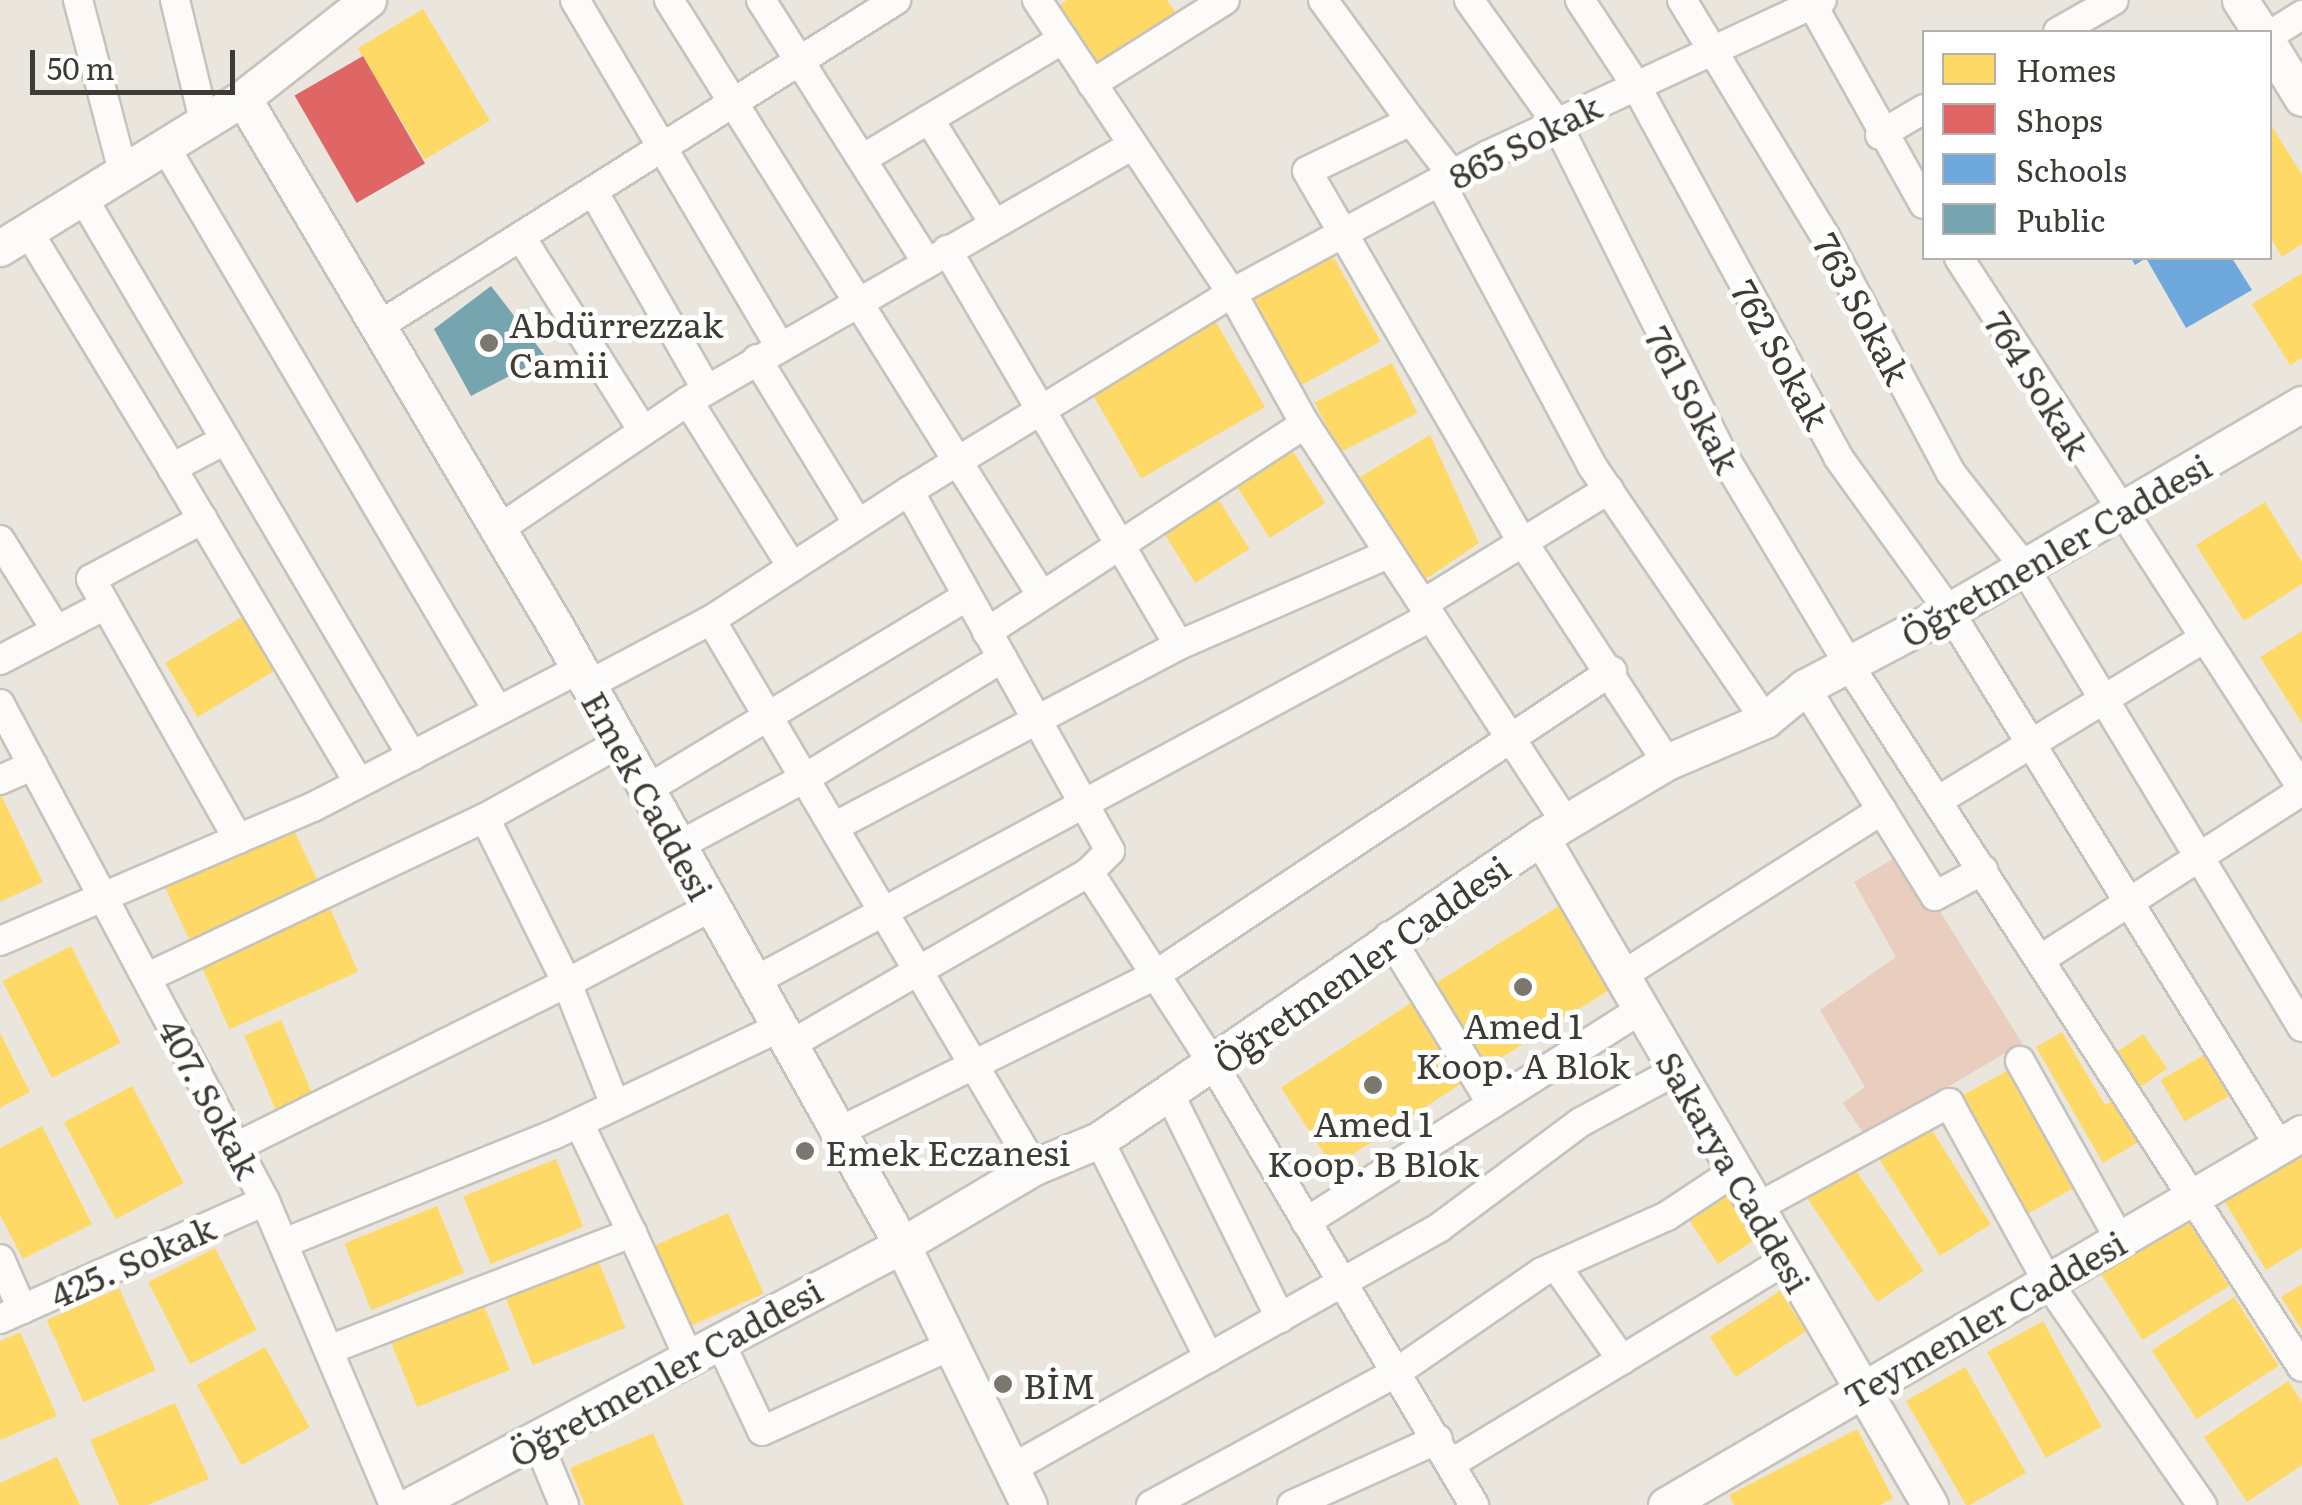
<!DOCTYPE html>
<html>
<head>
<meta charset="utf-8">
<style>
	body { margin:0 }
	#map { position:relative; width:2302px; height:1505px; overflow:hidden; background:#eae6dd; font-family:Literata,serif }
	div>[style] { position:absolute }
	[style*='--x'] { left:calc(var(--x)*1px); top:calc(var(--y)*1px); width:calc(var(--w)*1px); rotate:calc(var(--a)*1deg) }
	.green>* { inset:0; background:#e9cdbe }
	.homes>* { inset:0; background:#ffd966; transform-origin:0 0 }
	.shops>* { inset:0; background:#e06666; transform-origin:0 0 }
	.schools>* { inset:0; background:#6fa8dc }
	.public>* { inset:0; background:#76a5af }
	.roads { filter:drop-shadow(2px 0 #c6c3bc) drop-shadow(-2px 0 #c6c3bc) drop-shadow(0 2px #c6c3bc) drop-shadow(0 -2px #c6c3bc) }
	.minor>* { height:28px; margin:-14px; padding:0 14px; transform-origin:14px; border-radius:14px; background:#fcfbfa }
	.tertiary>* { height:35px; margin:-17.5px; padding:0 17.5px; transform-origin:17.5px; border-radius:17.5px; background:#fcfbfa }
	.dots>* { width:28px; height:28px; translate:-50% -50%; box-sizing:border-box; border:5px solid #fff; border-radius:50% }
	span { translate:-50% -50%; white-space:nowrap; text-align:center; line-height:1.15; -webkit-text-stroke:10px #fff; paint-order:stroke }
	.street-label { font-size:35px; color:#3e3b34 }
	.poi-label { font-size:35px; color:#3e3b34 }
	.left { translate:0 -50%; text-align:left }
	.legend { position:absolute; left:1922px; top:30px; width:350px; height:230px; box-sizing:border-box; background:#fff; border:2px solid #b2b1ae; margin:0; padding:12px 18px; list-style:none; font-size:30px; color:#3e3b34 }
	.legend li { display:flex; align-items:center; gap:20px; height:50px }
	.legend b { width:50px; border:2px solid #b2b1ae }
	.scale { position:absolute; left:30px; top:50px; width:205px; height:45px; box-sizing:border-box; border:5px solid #3e3b34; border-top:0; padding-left:12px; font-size:30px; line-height:35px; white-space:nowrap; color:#3e3b34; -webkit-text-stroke:8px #fff; paint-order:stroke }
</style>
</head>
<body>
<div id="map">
	<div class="green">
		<div style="clip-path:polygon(1896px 857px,1941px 913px,2022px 1043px,1865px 1136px,1843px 1103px,1865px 1087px,1820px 1010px,1896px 957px,1854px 882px)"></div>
	</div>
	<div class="homes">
		<div style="clip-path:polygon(1067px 0,1167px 0,1178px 16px,1093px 71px,1052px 10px)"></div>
		<div style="left:423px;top:9px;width:130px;height:76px;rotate:59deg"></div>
		<div style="clip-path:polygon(2270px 123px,2302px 175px,2302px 244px,2282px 257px,2270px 237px)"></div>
		<div style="left:1332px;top:254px;width:100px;height:93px;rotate:61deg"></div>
		<div style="clip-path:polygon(2302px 273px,2302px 358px,2290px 365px,2252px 304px)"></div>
		<div style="left:1213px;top:317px;width:104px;height:143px;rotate:60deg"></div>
		<div style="left:1392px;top:363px;width:56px;height:87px;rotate:63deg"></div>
		<div style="clip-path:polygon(1430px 435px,1479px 543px,1423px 581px,1360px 477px)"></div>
		<div style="left:1291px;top:448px;width:65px;height:66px;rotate:58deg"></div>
		<div style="left:1215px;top:494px;width:65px;height:64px;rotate:58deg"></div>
		<div style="clip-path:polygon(2265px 502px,2302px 562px,2302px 584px,2244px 621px,2196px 545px)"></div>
		<div style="left:245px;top:615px;width:63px;height:93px;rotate:59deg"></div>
		<div style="clip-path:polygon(2302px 631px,2302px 723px,2260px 657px)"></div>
		<div style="clip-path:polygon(0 793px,43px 882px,0 902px)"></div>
		<div style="left:291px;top:824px;width:72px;height:141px;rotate:65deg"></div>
		<div style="left:329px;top:906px;width:72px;height:141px;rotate:66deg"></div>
		<div style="left:1559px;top:906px;width:98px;height:148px;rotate:58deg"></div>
		<div style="left:71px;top:946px;width:109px;height:77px;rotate:63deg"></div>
		<div style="left:1411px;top:1003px;width:95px;height:155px;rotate:57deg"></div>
		<div style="left:281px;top:1020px;width:82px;height:40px;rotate:67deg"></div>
		<div style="clip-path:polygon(2062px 1032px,2105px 1105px,2122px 1095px,2147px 1137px,2103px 1163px,2036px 1047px)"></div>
		<div style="clip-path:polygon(0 1033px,30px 1092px,0 1108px)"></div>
		<div style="left:2143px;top:1034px;width:42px;height:35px;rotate:55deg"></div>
		<div style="left:2209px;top:1052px;width:48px;height:56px;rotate:60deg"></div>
		<div style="left:2012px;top:1068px;width:135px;height:65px;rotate:61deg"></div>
		<div style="left:132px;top:1086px;width:110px;height:77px;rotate:62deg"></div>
		<div style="left:1925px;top:1119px;width:124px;height:60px;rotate:58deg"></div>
		<div style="clip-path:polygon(42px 1126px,92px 1224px,23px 1259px,0 1215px,0 1148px)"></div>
		<div style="clip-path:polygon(2302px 1141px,2302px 1248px,2266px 1270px,2219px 1192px)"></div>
		<div style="left:556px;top:1159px;width:73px;height:100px;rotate:68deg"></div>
		<div style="left:1851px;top:1163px;width:130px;height:56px;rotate:56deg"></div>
		<div style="left:1728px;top:1186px;width:60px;height:51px;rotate:57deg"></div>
		<div style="left:437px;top:1206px;width:72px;height:100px;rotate:68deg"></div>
		<div style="left:728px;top:1213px;width:88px;height:82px;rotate:66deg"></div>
		<div style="left:2187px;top:1219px;width:79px;height:102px;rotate:58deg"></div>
		<div style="left:215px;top:1248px;width:92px;height:75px;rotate:63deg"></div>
		<div style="left:598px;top:1260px;width:73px;height:100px;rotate:68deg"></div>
		<div style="clip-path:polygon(2302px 1284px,2302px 1330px,2281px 1297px)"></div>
		<div style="left:119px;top:1288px;width:90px;height:79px;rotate:66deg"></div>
		<div style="left:1780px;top:1291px;width:48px;height:84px;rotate:57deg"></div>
		<div style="left:2234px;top:1297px;width:82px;height:98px;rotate:57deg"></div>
		<div style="left:483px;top:1303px;width:72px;height:100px;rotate:68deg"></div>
		<div style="left:2043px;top:1321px;width:121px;height:64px;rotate:61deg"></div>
		<div style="clip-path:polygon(20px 1332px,57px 1416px,0 1440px,0 1341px)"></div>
		<div style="left:265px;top:1347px;width:92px;height:78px;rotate:61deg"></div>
		<div style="left:1965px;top:1367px;width:122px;height:68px;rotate:60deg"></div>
		<div style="clip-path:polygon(2288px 1381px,2302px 1402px,2302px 1465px,2247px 1502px,2204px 1437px)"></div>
		<div style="clip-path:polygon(175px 1403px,209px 1479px,148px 1505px,119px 1505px,90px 1440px)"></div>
		<div style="clip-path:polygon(1857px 1429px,1893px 1498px,1880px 1505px,1734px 1505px,1729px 1495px)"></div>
		<div style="clip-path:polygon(653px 1433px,684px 1505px,585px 1505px,570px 1468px)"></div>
		<div style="clip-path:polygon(57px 1457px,80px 1505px,0 1505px,0 1483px)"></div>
	</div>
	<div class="shops">
		<div style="left:363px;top:56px;width:124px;height:79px;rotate:60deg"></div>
	</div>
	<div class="schools">
		<div style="clip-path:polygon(2131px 258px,2232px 258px,2252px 290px,2186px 328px,2146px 258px,2135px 265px)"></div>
	</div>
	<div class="public">
		<div style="clip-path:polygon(491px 286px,546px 357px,471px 396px,434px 329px)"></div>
	</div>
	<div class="roads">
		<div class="minor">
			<div style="--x:78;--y:0;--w:177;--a:75.3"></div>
			<div style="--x:175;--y:0;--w:124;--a:76.5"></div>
			<div style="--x:575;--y:0;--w:402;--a:59.4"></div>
			<div style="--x:669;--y:0;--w:703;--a:57.96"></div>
			<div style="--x:761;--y:0;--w:309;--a:57.7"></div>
			<div style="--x:1037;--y:0;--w:352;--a:56.4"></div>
			<div style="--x:1232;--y:293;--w:291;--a:-28.3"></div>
			<div style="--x:1488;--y:155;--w:368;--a:-24.9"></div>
			<div style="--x:1323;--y:0;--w:150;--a:54"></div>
			<div style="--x:1411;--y:121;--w:115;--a:154.3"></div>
			<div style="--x:1307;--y:171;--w:419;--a:59.9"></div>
			<div style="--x:1517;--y:533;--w:274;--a:56.8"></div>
			<div style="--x:1469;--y:0;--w:150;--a:54.5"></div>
			<div style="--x:1556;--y:122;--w:373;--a:63.4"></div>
			<div style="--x:1723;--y:455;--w:245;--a:59"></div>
			<div style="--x:1849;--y:665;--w:835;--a:57.17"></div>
			<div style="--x:1580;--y:0;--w:100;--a:56.8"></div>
			<div style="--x:1635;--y:84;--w:425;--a:61.4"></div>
			<div style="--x:1838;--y:457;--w:190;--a:54.2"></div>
			<div style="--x:1949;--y:611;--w:630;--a:58.3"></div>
			<div style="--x:1682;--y:0;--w:276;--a:58.8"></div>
			<div style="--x:1825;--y:236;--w:268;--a:62"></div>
			<div style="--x:1951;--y:473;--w:115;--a:52"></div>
			<div style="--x:2022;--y:564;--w:541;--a:58.84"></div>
			<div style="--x:1812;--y:4;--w:229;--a:60.8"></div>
			<div style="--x:2058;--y:32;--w:64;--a:-29.7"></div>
			<div style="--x:2270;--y:35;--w:38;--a:-32"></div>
			<div style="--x:1092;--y:84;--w:157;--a:-32.3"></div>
			<div style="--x:929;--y:119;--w:123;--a:58"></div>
			<div style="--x:1411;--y:121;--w:69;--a:52.6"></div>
			<div style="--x:1880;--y:135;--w:51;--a:-30.6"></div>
			<div style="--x:164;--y:145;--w:657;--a:59.45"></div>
			<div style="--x:862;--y:159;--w:234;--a:-30.8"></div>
			<div style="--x:1440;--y:182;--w:322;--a:61.8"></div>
			<div style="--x:1592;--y:466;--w:307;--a:55.7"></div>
			<div style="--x:593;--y:191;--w:229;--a:60.2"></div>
			<div style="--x:83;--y:198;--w:648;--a:59.48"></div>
			<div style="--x:28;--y:231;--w:277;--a:58.7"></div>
			<div style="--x:521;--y:237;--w:227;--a:57.8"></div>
			<div style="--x:947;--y:250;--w:458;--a:59.6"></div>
			<div style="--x:1959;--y:258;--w:631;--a:57.09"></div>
			<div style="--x:380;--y:325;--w:610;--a:-32.2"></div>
			<div style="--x:757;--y:359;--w:193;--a:58.5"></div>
			<div style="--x:688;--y:401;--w:196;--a:57.9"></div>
			<div style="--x:225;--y:440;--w:60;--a:152.2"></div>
			<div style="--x:172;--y:468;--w:366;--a:59.3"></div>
			<div style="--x:909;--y:491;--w:379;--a:-31.5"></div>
			<div style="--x:1232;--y:293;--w:150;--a:60.9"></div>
			<div style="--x:1305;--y:424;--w:477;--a:56.8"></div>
			<div style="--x:203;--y:519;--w:127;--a:151.8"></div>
			<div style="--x:91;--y:579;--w:299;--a:60.5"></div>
			<div style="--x:499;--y:529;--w:228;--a:-34.1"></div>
			<div style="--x:688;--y:401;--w:511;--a:-29.93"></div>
			<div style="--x:0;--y:540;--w:106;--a:58.1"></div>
			<div style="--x:1424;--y:603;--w:217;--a:-31.6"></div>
			<div style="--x:711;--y:620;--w:236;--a:-33.1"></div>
			<div style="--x:909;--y:491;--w:412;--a:60.8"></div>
			<div style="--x:1110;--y:851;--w:30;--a:135"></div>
			<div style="--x:1089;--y:872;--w:232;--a:57.1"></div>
			<div style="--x:1215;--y:1067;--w:509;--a:59.4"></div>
			<div style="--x:987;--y:632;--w:380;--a:-33.2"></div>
			<div style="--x:0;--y:660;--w:119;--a:-27.6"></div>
			<div style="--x:588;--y:685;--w:139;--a:-27.9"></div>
			<div style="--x:711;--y:620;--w:635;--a:59.44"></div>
			<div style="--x:1805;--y:687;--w:246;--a:58.1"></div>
			<div style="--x:1935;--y:896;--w:55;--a:-28.4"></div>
			<div style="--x:0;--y:704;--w:563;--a:61.93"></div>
			<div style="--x:265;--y:1201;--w:330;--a:67"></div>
			<div style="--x:0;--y:780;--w:36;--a:-24"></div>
			<div style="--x:646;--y:790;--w:375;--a:-31.1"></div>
			<div style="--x:1939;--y:800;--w:311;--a:-31.4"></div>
			<div style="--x:485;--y:818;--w:154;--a:-29.1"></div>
			<div style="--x:834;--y:827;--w:390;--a:-27.8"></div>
			<div style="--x:1179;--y:645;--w:228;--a:-23.5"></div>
			<div style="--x:678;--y:846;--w:144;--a:-28.2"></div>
			<div style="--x:805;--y:778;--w:231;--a:-31.3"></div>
			<div style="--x:1389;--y:936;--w:197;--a:58.5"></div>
			<div style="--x:0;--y:941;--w:340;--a:-23.2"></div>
			<div style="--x:313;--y:807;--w:300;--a:-27.4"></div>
			<div style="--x:2041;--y:959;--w:310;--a:-32.8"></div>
			<div style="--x:1623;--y:975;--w:307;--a:-32.5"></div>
			<div style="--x:148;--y:977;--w:373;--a:-25.3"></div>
			<div style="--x:485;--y:818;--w:184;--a:63.6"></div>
			<div style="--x:567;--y:983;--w:163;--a:-27.8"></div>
			<div style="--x:753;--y:982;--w:769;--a:-28.33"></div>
			<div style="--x:788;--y:1046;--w:348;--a:-30"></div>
			<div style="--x:2020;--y:1061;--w:205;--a:60.8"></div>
			<div style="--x:1170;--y:1095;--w:249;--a:63.7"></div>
			<div style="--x:579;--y:1123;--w:122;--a:64.3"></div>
			<div style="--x:836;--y:1133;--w:356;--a:-26.3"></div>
			<div style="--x:1155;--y:975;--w:549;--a:-33.63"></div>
			<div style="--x:1099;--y:1140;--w:244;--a:63.2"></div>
			<div style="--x:236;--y:1147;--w:369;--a:-26.4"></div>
			<div style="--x:567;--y:983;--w:131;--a:68.5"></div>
			<div style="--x:1756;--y:1208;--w:220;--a:-28.5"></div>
			<div style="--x:1949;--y:1103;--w:207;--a:61.1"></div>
			<div style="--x:2049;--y:1284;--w:269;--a:55.3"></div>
			<div style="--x:1306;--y:1222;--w:398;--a:-32.4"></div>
			<div style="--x:284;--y:1243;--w:290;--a:-21.9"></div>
			<div style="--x:553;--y:1135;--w:249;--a:-25.4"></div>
			<div style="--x:0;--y:1259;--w:55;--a:66.3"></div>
			<div style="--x:1556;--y:1266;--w:115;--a:54.9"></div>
			<div style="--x:0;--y:1319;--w:290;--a:-24"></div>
			<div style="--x:720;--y:1342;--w:98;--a:64.7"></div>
			<div style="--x:762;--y:1431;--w:204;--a:-24.3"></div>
			<div style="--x:331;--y:1349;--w:323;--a:-21.1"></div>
			<div style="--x:632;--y:1233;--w:135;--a:65.5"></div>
			<div style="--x:538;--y:1442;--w:68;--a:67.6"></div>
			<div style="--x:1452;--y:1463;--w:391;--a:-31.3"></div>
			<div style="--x:1011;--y:1469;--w:493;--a:-29.4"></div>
			<div style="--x:1440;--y:1227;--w:176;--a:-36.7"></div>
			<div style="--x:1581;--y:1122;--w:109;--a:-28.4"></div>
			<div style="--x:1151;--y:1505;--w:280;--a:-28.4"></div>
			<div style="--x:1397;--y:1372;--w:176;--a:-34.6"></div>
			<div style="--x:1542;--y:1272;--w:137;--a:-24.1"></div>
			<div style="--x:1667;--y:1216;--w:82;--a:-33.5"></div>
			<div style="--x:1292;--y:1505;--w:160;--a:-24.3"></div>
		</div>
		<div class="tertiary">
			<div style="--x:2240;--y:0;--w:38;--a:57"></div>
			<div style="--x:2270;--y:46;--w:61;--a:58.4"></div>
			<div style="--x:243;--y:98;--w:615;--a:59.39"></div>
			<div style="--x:556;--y:627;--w:708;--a:60.76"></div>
			<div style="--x:902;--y:1245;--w:289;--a:64"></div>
			<div style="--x:0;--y:248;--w:286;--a:-31.7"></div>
			<div style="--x:243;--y:98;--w:159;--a:-38.1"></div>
			<div style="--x:1541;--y:837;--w:773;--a:59.79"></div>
			<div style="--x:411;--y:1505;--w:556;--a:-27.9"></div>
			<div style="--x:902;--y:1245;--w:153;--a:-30.6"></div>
			<div style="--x:1034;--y:1167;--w:70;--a:-22.6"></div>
			<div style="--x:1099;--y:1140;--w:536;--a:-34.43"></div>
			<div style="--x:1541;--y:837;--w:147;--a:-30.8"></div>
			<div style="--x:1667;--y:762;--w:107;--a:-23.2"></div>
			<div style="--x:1765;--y:720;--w:52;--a:-39.5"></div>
			<div style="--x:1805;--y:687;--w:163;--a:-27.8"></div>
			<div style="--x:1949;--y:611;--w:409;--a:-30.4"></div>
			<div style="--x:1666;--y:1505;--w:737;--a:-30.32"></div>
		</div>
	</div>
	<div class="dots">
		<div style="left:489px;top:343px;background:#7a776f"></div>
		<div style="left:1523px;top:987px;background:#7a776f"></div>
		<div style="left:1373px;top:1085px;background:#7a776f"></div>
		<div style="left:805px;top:1151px;background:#7a776f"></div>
		<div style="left:1003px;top:1384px;background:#7a776f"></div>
	</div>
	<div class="street-label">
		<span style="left:1524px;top:140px;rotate:-27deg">865 Sokak</span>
		<span style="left:1863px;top:308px;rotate:62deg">763 Sokak</span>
		<span style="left:1782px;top:354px;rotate:61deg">762 Sokak</span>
		<span style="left:2039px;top:384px;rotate:58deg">764 Sokak</span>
		<span style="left:1694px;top:399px;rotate:62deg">761 Sokak</span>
		<span style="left:2055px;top:549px;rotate:-30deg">Öğretmenler Caddesi</span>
		<span style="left:649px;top:795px;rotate:61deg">Emek Caddesi</span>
		<span style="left:1361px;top:963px;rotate:-35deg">Öğretmenler Caddesi</span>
		<span style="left:211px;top:1098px;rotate:62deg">407. Sokak</span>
		<span style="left:1735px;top:1171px;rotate:60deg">Sakarya Caddesi</span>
		<span style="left:132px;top:1260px;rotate:-24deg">425. Sokak</span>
		<span style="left:1984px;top:1318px;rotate:-30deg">Teymenler Caddesi</span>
		<span style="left:665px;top:1371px;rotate:-29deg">Öğretmenler Caddesi</span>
	</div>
	<div class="poi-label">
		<span class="left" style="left:509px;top:343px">Abdürrezzak<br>Camii</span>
		<span style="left:1523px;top:1044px">Amed 1<br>Koop. A Blok</span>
		<span style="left:1373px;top:1142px">Amed 1<br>Koop. B Blok</span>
		<span class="left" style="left:825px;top:1151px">Emek Eczanesi</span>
		<span class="left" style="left:1023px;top:1384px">BİM</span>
	</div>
	<ul class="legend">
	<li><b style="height:28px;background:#ffd966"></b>Homes</li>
	<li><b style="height:28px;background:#e06666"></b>Shops</li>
	<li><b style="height:28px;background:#6fa8dc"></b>Schools</li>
	<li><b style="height:28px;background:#76a5af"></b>Public</li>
	</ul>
	<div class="scale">50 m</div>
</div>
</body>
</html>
